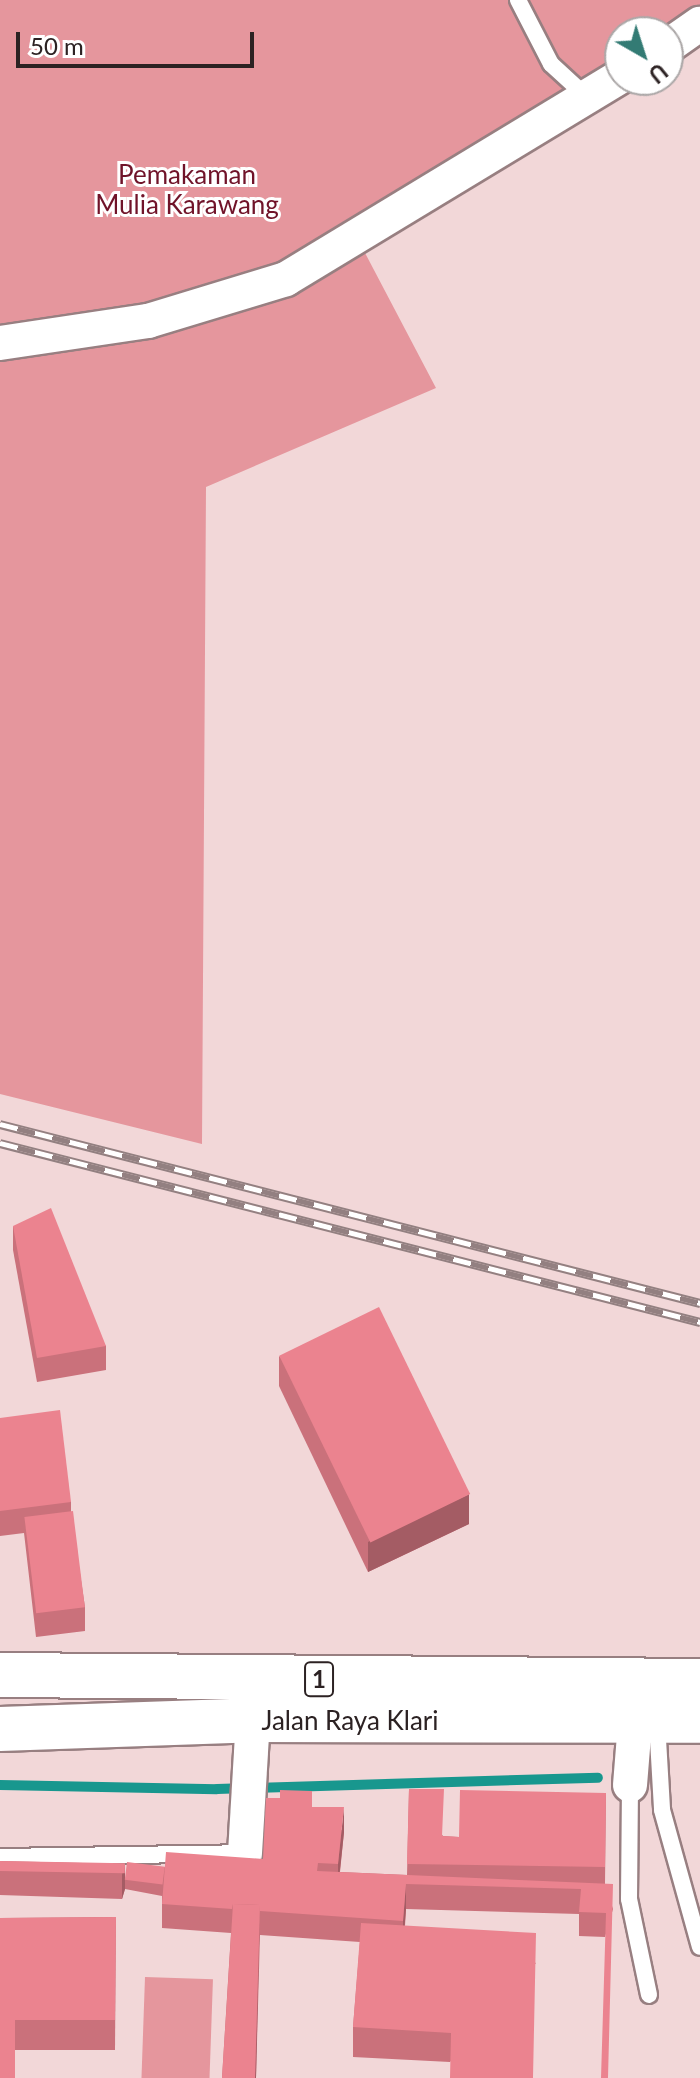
<!DOCTYPE html>
<html>
<head>
<meta charset="utf-8">
<style>
	body { margin:0 }
	#map { position:relative; width:700px; height:2078px; overflow:hidden; background:#f2d7d8; font-family:Lato,sans-serif }
	div>[style] { position:absolute }
	[style*='--x'] { left:calc(var(--x)*1px); top:calc(var(--y)*1px); width:calc(var(--w)*1px); rotate:calc(var(--a)*1deg) }
	.green>* { inset:0; background:#e5969d; transform-origin:0 0 }
	.stream>* { height:10px; margin:-5px; padding:0 5px; transform-origin:5px; border-radius:5px; background:#18978e }
	.roads { filter:drop-shadow(2px 0 #987f81) drop-shadow(-2px 0 #987f81) drop-shadow(0 2px #987f81) drop-shadow(0 -2px #987f81) }
	.service>* { height:16px; margin:-8px; padding:0 8px; transform-origin:8px; border-radius:8px; background:#fff }
	.minor>* { height:34px; margin:-17px; padding:0 17px; transform-origin:17px; border-radius:17px; background:#fff }
	.primary>* { height:44px; margin:-22px; padding:0 22px; transform-origin:22px; border-radius:22px; background:#fff }
	.rail>* { height:9px; margin-top:-4.5px; transform-origin:0; background:repeating-linear-gradient(90deg,#fff 0 18px,#938081 0 36px); box-sizing:border-box; border-block:2px solid #938081 }
	.wall>* { inset:0; background:#ca717b }
	.shaded-wall>* { inset:0; background:#a45c64 }
	.building>* { inset:0; background:#eb838f; transform-origin:0 0 }
	span { translate:-50% -50%; white-space:nowrap; text-align:center; line-height:1.15; -webkit-text-stroke:6px #fff; paint-order:stroke }
	.shield-label span { padding:2px 6px; background:#fff; border:2px solid; border-radius:6px; -webkit-text-stroke-width:0 }
	.shield-label { font-size:24px; color:#2c2223; font-weight:700 }
	.park-label { font-size:26px; color:#701329 }
	.street-label { font-size:26px; color:#2c2223 }
	.north { position:absolute; left:604px; top:16px; width:80px; height:80px; box-sizing:border-box; background:#fff; border:2px solid #aba7a7; border-radius:50%; rotate:141deg; font-size:22px; font-weight:700; line-height:32px; text-align:center; color:#2c2223 }
	.north::after { content:''; display:block; margin:auto; width:28px; height:36px; background:#337b74; clip-path:polygon(50% 0,100% 100%,50% 72%,0 100%) }
	.scale { position:absolute; left:16px; top:32px; width:238px; height:36px; box-sizing:border-box; border:4px solid #2c2223; border-top:0; padding-left:10px; font-size:24px; line-height:28px; white-space:nowrap; color:#2c2223; -webkit-text-stroke:6px #fff; paint-order:stroke }
</style>
</head>
<body>
<div id="map">
	<div class="green">
		<div style="clip-path:polygon(0 0,700px 0,700px 41px,668px 65px,668px 32px,620px 32px,620px 80px,646px 80px,364px 251px,436px 388px,206px 487px,202px 1144px,0 1094px)"></div>
		<div style="left:145px;top:1977px;width:68px;height:101px;rotate:2deg"></div>
	</div>
	<div class="stream">
		<div style="--x:0;--y:1785;--w:217;--a:1.1"></div>
		<div style="--x:217;--y:1789;--w:381;--a:-1.7"></div>
	</div>
	<div class="roads">
		<div class="service">
			<div style="--x:518;--y:0;--w:72;--a:62.7"></div>
			<div style="--x:551;--y:64;--w:49;--a:42.5"></div>
			<div style="--x:657;--y:1722;--w:88;--a:86.7"></div>
			<div style="--x:662;--y:1810;--w:142;--a:74.5"></div>
			<div style="--x:630;--y:1785;--w:114;--a:90.5"></div>
			<div style="--x:629;--y:1899;--w:98;--a:78.2"></div>
			<div style="--x:0;--y:1857;--w:245;--a:-0.9"></div>
		</div>
		<div class="minor">
			<div style="--x:668;--y:46;--w:39;--a:-35"></div>
			<div style="--x:0;--y:343;--w:150;--a:-8.5"></div>
			<div style="--x:148;--y:321;--w:144;--a:-16.9"></div>
			<div style="--x:286;--y:279;--w:390;--a:-31.2"></div>
			<div style="--x:630;--y:1785;--w:87;--a:-85.4"></div>
			<div style="--x:245;--y:1853;--w:133;--a:-86.6"></div>
		</div>
		<div class="primary">
			<div style="--x:0;--y:1675;--w:700;--a:0.49"></div>
			<div style="--x:0;--y:1729;--w:253;--a:-2"></div>
			<div style="--x:253;--y:1720;--w:447;--a:0.1"></div>
		</div>
	</div>
	<div class="rail">
		<div style="--x:0;--y:1124;--w:723;--a:14.34"></div>
		<div style="--x:0;--y:1143;--w:723;--a:14.34"></div>
	</div>
	<div class="wall">
		<div style="clip-path:polygon(13px 1226px,106px 1346px,106px 1370px,37px 1382px,13px 1250px)"></div>
		<div style="clip-path:polygon(279px 1356px,469px 1524px,368px 1572px,279px 1386px)"></div>
		<div style="clip-path:polygon(0 1418px,71px 1502px,71px 1512px,85px 1607px,85px 1631px,36px 1637px,24px 1533px,0 1536px)"></div>
		<div style="clip-path:polygon(409px 1789px,443px 1836px,459px 1837px,606px 1793px,605px 1884px,613px 1909px,605px 1937px,579px 1936px,579px 1914px,406px 1909px,405px 1926px,536px 1963px,450px 2062px,353px 2057px,353px 2027px,360px 1942px,260px 1935px,256px 2078px,222px 2078px,231px 1933px,162px 1928px,162px 1896px,125px 1889px,122px 1899px,0 1895px,0 1861px,125px 1864px,125px 1879px,165px 1867px,263px 1859px,312px 1807px,344px 1832px,340px 1872px,407px 1875px)"></div>
		<div style="clip-path:polygon(116px 1917px,115px 2050px,15px 2050px,0 1918px)"></div>
	</div>
	<div class="shaded-wall">
		<div style="clip-path:polygon(469px 1494px,469px 1524px,368px 1572px,368px 1542px)"></div>
		<div style="clip-path:polygon(344px 1807px,344px 1832px,338px 1888px,338px 1864px)"></div>
		<div style="clip-path:polygon(125px 1864px,125px 1889px,122px 1899px,122px 1875px)"></div>
		<div style="clip-path:polygon(406px 1884px,406px 1909px,403px 1945px,403px 1921px)"></div>
		<div style="clip-path:polygon(260px 1905px,256px 2078px,255px 2078px)"></div>
	</div>
	<div class="building">
		<div style="clip-path:polygon(51px 1208px,106px 1346px,37px 1358px,13px 1226px)"></div>
		<div style="left:379px;top:1307px;width:208px;height:111px;rotate:64deg"></div>
		<div style="clip-path:polygon(60px 1410px,71px 1502px,0 1511px,0 1418px)"></div>
		<div style="left:73px;top:1511px;width:97px;height:49px;rotate:83deg"></div>
		<div style="clip-path:polygon(409px 1789px,444px 1789px,442px 1836px,459px 1837px,460px 1790px,606px 1793px,605px 1867px,407px 1864px)"></div>
		<div style="clip-path:polygon(280px 1790px,312px 1791px,312px 1807px,344px 1807px,338px 1864px,318px 1863px,317px 1871px,613px 1884px,608px 2078px,601px 2078px,606px 1913px,579px 1912px,581px 1889px,406px 1884px,403px 1921px,260px 1911px,260px 1905px,233px 1904px,232px 1909px,162px 1904px,166px 1852px,263px 1859px,266px 1798px,280px 1798px)"></div>
		<div style="left:0;top:1861px;width:125px;height:10px;rotate:1deg"></div>
		<div style="left:127px;top:1862px;width:38px;height:18px;rotate:7deg"></div>
		<div style="clip-path:polygon(233px 1904px,260px 1905px,255px 2078px,222px 2078px)"></div>
		<div style="clip-path:polygon(116px 1917px,115px 2020px,15px 2020px,15px 2078px,0 2078px,0 1918px)"></div>
		<div style="clip-path:polygon(361px 1923px,536px 1933px,533px 2078px,450px 2078px,451px 2033px,353px 2027px)"></div>
	</div>
	<div class="shield-label">
		<span style="left:319px;top:1679px">1</span>
	</div>
	<div class="park-label">
		<span style="left:187px;top:190px">Pemakaman<br>Mulia Karawang</span>
	</div>
	<div class="street-label">
		<span style="left:350px;top:1721px">Jalan Raya Klari</span>
	</div>
	<div class="north">U</div>
	<div class="scale">50 m</div>
</div>
</body>
</html>
